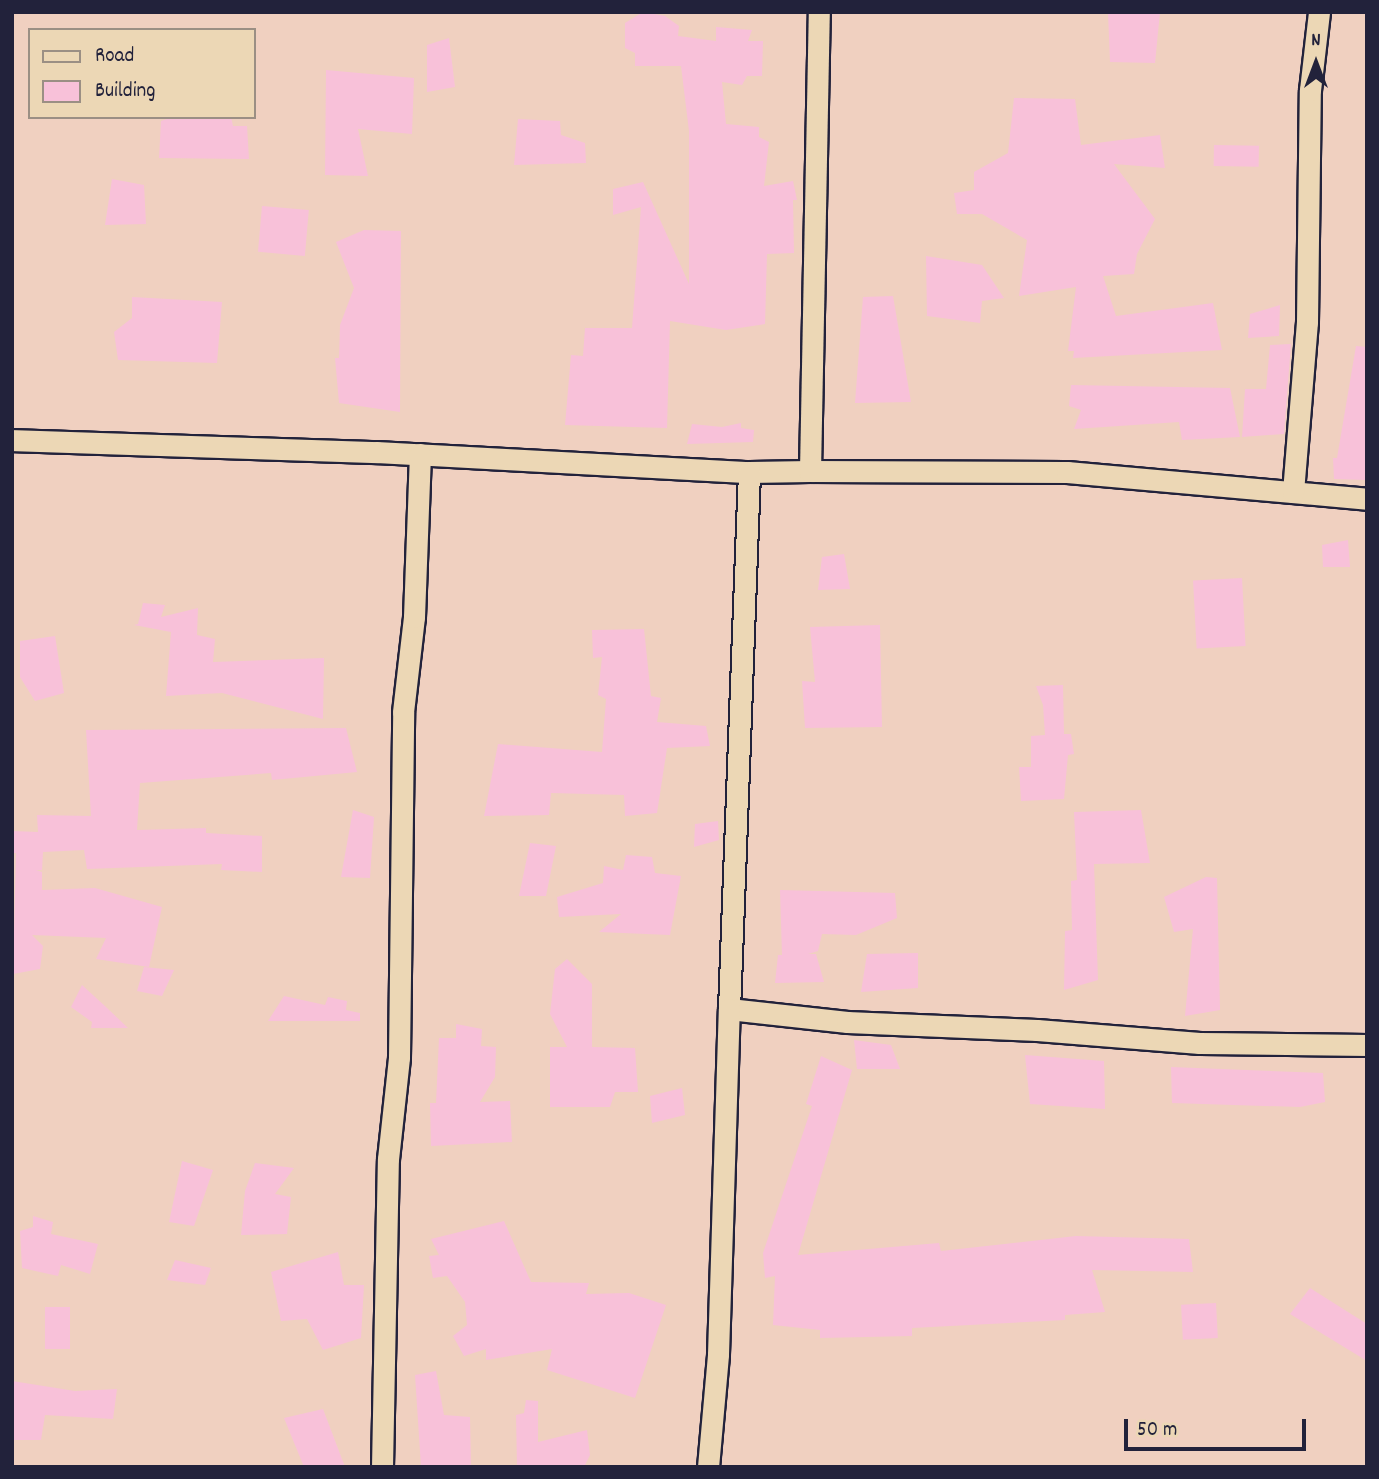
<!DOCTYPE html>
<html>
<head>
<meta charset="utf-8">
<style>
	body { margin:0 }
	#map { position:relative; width:1379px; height:1479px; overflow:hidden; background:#f0d0c0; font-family:Dekko,sans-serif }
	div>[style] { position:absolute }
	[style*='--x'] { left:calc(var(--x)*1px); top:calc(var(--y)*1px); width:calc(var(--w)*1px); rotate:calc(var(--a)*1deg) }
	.building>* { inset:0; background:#f8c1d9; transform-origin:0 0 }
	.roads { filter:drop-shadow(2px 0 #22223b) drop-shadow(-2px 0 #22223b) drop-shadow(0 2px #22223b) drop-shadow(0 -2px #22223b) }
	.street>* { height:21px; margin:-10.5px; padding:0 10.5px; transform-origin:10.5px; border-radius:10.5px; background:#ecd7b5 }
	span { translate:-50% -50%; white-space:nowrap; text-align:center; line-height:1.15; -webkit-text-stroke:7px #ecd7b5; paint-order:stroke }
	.frame { position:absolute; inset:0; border:14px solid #22223b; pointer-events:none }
	.legend { position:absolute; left:28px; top:28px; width:228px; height:91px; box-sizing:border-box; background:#ecd7b5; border:2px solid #9b8f84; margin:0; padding:9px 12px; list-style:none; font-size:21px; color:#22223b }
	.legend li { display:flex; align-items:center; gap:14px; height:35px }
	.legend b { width:35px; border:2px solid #9b8f84 }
	.north { position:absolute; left:1281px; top:28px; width:70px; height:70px; -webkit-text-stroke:5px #ecd7b5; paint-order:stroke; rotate:0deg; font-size:19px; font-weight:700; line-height:28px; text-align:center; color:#22223b }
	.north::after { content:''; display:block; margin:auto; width:24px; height:32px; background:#22223b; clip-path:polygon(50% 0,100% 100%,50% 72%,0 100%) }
	.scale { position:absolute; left:1124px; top:1419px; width:182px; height:32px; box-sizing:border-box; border:4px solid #22223b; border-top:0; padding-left:9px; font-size:21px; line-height:24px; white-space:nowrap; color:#22223b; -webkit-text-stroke:5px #ecd7b5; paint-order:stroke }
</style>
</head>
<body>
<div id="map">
	<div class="building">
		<div style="clip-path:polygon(643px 12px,665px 16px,679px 26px,678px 36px,716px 41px,716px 27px,752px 30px,748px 41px,763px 41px,762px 76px,747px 76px,742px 85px,722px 82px,726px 124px,759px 127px,759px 137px,769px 142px,764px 186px,793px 181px,797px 200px,793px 200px,794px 253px,767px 254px,765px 324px,726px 330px,670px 321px,667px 428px,565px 425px,571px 355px,583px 356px,585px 328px,632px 328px,641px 207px,613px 215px,613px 189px,643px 182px,689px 284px,689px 131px,681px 66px,635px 66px,635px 53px,625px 48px,625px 23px)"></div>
		<div style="clip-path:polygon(1108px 12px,1160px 12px,1155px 63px,1110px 62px)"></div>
		<div style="clip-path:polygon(449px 38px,455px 87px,427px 92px,427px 45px)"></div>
		<div style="clip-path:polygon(326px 70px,414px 78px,412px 134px,358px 129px,368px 176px,325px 175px)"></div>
		<div style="clip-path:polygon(1014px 98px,1075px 99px,1081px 145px,1160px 135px,1165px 168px,1114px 164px,1155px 219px,1137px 254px,1134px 274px,1103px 276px,1116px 316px,1213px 303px,1222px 350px,1073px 358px,1074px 351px,1068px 351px,1076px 287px,1019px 296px,1027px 240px,982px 214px,957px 214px,954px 193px,974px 190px,974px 172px,1008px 153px)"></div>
		<div style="clip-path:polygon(173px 117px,231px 117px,233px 126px,247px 126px,249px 159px,159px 158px,161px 121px)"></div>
		<div style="clip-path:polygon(518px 119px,560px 121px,561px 135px,585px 143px,586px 163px,514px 165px)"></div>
		<div style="left:1214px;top:145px;width:45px;height:21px;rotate:1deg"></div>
		<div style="clip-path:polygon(112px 179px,144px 185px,146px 224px,105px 225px)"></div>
		<div style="left:262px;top:206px;width:47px;height:46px;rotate:5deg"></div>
		<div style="clip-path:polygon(364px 230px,401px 231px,400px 412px,339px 403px,335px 358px,339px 358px,340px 325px,354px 288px,336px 242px)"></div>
		<div style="clip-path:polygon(926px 256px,982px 265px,1004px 298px,982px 301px,980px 323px,927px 316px)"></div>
		<div style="clip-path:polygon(893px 296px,911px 402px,855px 403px,863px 297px)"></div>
		<div style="clip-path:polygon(132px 297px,222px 302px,217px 363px,118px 360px,114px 332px,132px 318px)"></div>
		<div style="clip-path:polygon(1280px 305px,1279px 336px,1248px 338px,1250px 314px)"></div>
		<div style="clip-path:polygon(1291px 344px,1284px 434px,1242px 437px,1245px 389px,1266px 389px,1270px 345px)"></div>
		<div style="clip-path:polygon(1356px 346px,1367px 347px,1367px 480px,1334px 479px,1333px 458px,1337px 458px)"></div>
		<div style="clip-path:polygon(1071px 385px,1230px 388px,1240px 437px,1182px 440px,1179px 422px,1074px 429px,1081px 410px,1069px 406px)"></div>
		<div style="clip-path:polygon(741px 423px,741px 428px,754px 430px,753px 442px,687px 444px,692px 424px,722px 427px)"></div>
		<div style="clip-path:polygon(1348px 540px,1350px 567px,1323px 567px,1322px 545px)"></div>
		<div style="clip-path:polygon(844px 554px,850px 589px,818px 590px,822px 557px)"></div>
		<div style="left:1242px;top:578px;width:68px;height:49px;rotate:87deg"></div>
		<div style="clip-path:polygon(143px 603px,165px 605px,161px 617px,198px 608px,197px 635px,215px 639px,213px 662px,324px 658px,323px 719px,222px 693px,166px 696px,171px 632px,134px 625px,138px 624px)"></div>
		<div style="clip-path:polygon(880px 625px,882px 727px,805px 728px,802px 681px,815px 682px,810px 627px)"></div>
		<div style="clip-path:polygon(644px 629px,651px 696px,661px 698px,657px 722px,706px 726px,710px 746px,667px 748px,657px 813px,625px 816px,624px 795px,551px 793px,549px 815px,484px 816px,498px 744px,602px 752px,606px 699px,598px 695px,602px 657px,593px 658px,592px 630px)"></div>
		<div style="clip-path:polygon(55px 636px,64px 693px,35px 701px,20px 677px,20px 641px)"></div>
		<div style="clip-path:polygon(1063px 685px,1064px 734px,1071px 734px,1074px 754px,1068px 755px,1064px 799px,1021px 801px,1019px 767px,1031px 767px,1031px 736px,1045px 735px,1043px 705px,1036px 686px)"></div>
		<div style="clip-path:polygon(346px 728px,357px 772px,272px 780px,271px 773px,140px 783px,137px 830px,206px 828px,206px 833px,262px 836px,262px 872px,221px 870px,222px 864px,87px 869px,84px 850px,43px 852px,42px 870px,36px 870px,42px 872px,42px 890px,95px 888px,162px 907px,149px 967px,96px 959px,106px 938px,32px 935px,43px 946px,40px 969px,13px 974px,16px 853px,12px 853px,12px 831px,38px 832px,37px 815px,91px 816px,86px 730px)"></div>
		<div style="clip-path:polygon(353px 810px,374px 817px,370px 878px,341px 877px)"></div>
		<div style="clip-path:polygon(1141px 810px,1150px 863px,1094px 864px,1098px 980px,1064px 990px,1065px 931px,1072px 930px,1071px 881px,1077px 880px,1074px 812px)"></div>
		<div style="clip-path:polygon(718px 821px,719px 840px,694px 847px,695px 824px)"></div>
		<div style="clip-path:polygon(530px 843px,556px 846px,546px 896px,519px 896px)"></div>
		<div style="clip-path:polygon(626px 855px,652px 857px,655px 873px,681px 876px,670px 935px,599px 932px,621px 914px,559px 917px,557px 897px,603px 883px,604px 866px,623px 870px)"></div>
		<div style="clip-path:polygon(1206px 877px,1217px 878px,1220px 1010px,1185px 1016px,1193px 929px,1174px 932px,1164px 897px)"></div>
		<div style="clip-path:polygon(780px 890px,895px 893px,897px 918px,856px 935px,822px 934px,818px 951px,808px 954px,816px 954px,824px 982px,775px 983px,778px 955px,782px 955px)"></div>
		<div style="clip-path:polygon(918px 953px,918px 988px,861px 992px,867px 954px)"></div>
		<div style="clip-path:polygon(567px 959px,592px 984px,592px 1047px,635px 1048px,638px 1092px,615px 1092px,610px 1107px,550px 1107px,550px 1047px,567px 1047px,550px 1014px,555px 969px)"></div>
		<div style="clip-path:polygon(144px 967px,174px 970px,162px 996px,137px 991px)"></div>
		<div style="clip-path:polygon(82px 985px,106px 1007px,128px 1028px,91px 1028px,92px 1022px,71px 1007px)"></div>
		<div style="clip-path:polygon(284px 996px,325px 1005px,328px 997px,347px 1001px,346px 1010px,360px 1013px,360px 1021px,268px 1021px)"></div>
		<div style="clip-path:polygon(456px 1024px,482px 1029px,481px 1046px,496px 1047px,495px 1077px,480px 1102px,510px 1101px,512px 1142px,431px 1146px,430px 1103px,436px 1103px,439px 1038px,456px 1038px)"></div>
		<div style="clip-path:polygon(854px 1040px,891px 1045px,900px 1069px,857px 1069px)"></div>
		<div style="clip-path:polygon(1025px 1055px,1104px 1061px,1105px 1109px,1030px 1104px)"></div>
		<div style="clip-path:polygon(821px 1056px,852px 1070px,798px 1255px,939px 1243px,941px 1251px,1076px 1236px,1189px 1239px,1193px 1272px,1092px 1270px,1105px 1312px,1065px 1315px,1065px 1320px,912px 1328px,912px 1336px,820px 1338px,820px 1330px,773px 1325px,775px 1276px,765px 1278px,763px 1253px,812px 1106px,806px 1104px)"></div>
		<div style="clip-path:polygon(1171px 1067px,1323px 1073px,1325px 1102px,1300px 1107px,1172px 1103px)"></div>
		<div style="clip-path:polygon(682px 1088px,685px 1115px,652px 1123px,650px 1096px)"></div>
		<div style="clip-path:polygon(182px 1161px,213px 1170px,194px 1226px,169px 1222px)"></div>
		<div style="clip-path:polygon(255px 1163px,294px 1168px,275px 1194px,291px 1197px,287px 1234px,241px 1235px,245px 1191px)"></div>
		<div style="clip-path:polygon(33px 1216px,53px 1222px,51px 1234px,98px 1244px,90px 1274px,61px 1265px,58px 1276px,22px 1268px,20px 1231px,33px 1227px)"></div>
		<div style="clip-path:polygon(504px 1221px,531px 1282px,589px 1283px,586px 1294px,629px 1293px,666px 1305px,635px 1398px,547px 1370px,552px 1349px,486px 1360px,486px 1349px,464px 1356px,453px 1336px,467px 1325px,465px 1302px,447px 1276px,433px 1278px,429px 1256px,439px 1255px,431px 1239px)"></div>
		<div style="clip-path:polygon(338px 1252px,344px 1285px,364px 1285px,361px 1338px,323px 1350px,307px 1319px,281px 1321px,271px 1272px)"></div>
		<div style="clip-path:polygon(175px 1260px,211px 1268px,205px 1285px,167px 1280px)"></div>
		<div style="clip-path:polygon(1310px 1288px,1367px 1324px,1367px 1361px,1290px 1314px)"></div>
		<div style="left:1216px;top:1303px;width:35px;height:35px;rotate:87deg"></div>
		<div style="left:45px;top:1307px;width:25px;height:42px"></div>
		<div style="clip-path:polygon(436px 1371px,444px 1415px,470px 1417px,471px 1467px,421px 1467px,415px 1375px)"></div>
		<div style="clip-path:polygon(12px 1381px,75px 1391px,117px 1389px,113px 1419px,45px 1415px,41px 1440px,12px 1440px)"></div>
		<div style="clip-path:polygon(526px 1400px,538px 1401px,538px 1442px,587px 1430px,590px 1455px,584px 1467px,517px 1467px,516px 1415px,524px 1413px)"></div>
		<div style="clip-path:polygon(323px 1409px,345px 1467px,304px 1467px,284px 1418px)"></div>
	</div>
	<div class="roads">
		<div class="street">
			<div style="--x:12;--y:440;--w:364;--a:1.9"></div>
			<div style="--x:376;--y:452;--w:374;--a:3.1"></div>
			<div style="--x:749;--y:472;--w:61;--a:-0.9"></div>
			<div style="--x:810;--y:471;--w:459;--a:-88.9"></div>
			<div style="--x:810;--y:471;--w:257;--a:0.2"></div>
			<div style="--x:1067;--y:472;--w:301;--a:5.1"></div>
			<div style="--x:749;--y:472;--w:537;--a:92.13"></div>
			<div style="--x:729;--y:1009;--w:119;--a:6.3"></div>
			<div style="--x:847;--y:1022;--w:190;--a:2.4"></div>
			<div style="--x:1037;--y:1030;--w:163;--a:4.6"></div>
			<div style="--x:1199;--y:1043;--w:168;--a:0.7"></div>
			<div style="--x:1293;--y:492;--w:171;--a:-85.3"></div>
			<div style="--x:1307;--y:322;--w:232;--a:-89.3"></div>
			<div style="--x:1310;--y:90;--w:79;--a:-83.4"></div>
			<div style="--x:382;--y:1467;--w:308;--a:-88.9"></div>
			<div style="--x:388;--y:1159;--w:103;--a:-83.8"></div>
			<div style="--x:399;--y:1057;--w:345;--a:-89.3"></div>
			<div style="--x:403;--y:712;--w:96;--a:-83.4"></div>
			<div style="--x:414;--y:617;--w:163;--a:-87.9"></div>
			<div style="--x:708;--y:1467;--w:113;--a:-84.9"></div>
			<div style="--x:718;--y:1354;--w:345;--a:-88.2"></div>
		</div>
	</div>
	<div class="frame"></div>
	<ul class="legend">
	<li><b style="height:9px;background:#ecd7b5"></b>Road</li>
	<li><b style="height:19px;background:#f8c1d9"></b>Building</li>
	</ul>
	<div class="north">N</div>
	<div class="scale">50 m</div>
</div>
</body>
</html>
